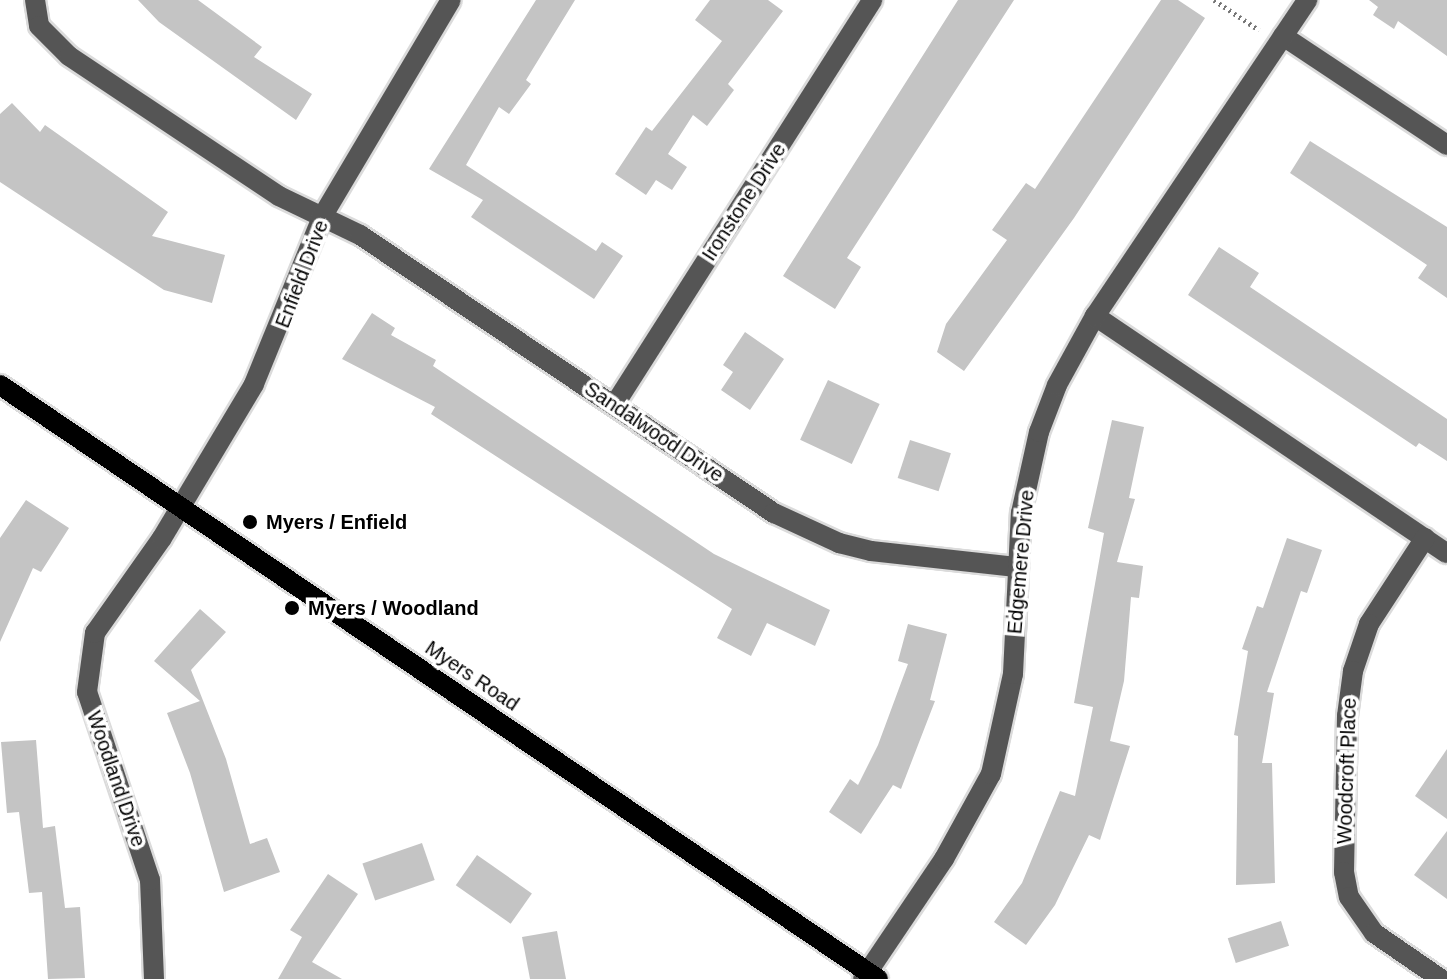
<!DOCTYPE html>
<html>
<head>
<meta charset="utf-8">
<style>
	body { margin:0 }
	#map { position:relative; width:1447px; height:979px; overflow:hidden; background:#fff; font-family:Arial,sans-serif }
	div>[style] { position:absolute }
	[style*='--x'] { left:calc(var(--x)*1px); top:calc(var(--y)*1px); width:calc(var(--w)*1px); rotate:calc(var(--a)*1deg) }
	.building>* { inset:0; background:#c4c4c4; transform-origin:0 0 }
	.path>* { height:5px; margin-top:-2.5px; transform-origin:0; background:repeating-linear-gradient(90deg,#777 0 2px,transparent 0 6px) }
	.roads { filter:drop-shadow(2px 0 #dbdbdb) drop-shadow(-2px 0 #dbdbdb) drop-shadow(0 2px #dbdbdb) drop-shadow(0 -2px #dbdbdb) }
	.minor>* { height:20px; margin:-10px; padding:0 10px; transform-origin:10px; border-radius:10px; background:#555 }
	.major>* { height:20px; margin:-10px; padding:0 10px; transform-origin:10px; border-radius:10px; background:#000 }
	.dots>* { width:22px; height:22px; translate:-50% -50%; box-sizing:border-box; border:4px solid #fff; border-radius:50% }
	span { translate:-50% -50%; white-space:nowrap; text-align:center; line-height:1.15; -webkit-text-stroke:7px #fff; paint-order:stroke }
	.street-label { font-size:20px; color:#000 }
	.poi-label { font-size:20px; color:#000; font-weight:700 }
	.left { translate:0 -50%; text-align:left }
</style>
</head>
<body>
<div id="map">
	<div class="building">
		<div style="clip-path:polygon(138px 0,198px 0,262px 47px,254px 57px,312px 94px,296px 120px,159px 22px)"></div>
		<div style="clip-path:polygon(536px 0,575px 0,526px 80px,531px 84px,509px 114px,499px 107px,466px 165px,596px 251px,602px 242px,623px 256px,594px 299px,471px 217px,483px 200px,429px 169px)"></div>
		<div style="clip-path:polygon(710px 0,768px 0,783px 11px,728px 84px,734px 90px,707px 126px,693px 115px,668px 154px,687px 167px,672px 190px,656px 180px,646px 195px,615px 174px,646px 127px,652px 131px,722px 41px,695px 20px)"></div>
		<div style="clip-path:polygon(958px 0,1014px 0,847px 258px,861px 267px,835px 309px,783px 276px)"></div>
		<div style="clip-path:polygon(1161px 0,1178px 0,1205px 18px,1074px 218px,964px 371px,937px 352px,946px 324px,1007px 240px,992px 230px,1026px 183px,1035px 189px)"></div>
		<div style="clip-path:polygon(1369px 0,1447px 0,1447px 56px,1398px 21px,1394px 29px,1373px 15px,1378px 7px)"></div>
		<div style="clip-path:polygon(12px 103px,40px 132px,45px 125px,168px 212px,152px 236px,225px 255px,212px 303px,164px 290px,0 182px,0 114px)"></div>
		<div style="clip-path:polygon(1310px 141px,1447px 227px,1447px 298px,1418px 278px,1427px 265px,1290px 173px)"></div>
		<div style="clip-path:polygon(1219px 247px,1259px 273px,1250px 287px,1447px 419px,1447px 461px,1419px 443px,1416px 447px,1188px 295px)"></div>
		<div style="clip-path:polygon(372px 313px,395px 328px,391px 335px,436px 360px,433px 366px,714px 554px,830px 610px,815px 646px,767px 623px,751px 656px,717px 638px,732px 609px,431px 414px,435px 407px,342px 359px)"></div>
		<div style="clip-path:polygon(745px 332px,784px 359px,750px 410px,721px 390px,733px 372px,723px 365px)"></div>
		<div style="left:828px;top:380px;width:57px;height:66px;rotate:25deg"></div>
		<div style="clip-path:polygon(1112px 420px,1144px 427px,1129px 498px,1135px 499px,1117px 562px,1143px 566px,1139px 598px,1131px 597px,1124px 681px,1110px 741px,1130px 746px,1100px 840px,1089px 835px,1055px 905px,1026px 945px,994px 922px,1022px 883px,1060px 791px,1075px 796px,1093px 707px,1074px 703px,1104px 533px,1088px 528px)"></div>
		<div style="left:910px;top:440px;width:43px;height:40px;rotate:18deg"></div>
		<div style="clip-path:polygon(26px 500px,69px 528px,41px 572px,33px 568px,0 642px,0 538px)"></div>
		<div style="clip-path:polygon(1287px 538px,1322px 550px,1307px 593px,1301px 591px,1267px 692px,1274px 693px,1262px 763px,1272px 763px,1275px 883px,1236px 885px,1238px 736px,1234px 735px,1248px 651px,1242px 649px,1257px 606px,1263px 608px)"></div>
		<div style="clip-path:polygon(200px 609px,226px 632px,191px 670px,226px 759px,250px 844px,267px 838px,280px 872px,224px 892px,190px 773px,167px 713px,200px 701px,154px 661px)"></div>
		<div style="clip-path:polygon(908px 624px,947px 634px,930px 700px,935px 701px,901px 789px,893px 785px,861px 834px,829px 812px,850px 779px,858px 785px,878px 745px,908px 664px,898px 661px)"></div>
		<div style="clip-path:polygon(36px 740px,43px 828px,55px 826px,65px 908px,80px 907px,85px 978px,48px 979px,42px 892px,29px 893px,19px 812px,7px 813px,1px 742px)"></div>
		<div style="clip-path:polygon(1447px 749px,1447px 819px,1415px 796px)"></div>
		<div style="clip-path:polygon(1447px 831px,1447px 899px,1414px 875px)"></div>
		<div style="left:422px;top:843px;width:39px;height:63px;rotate:71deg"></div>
		<div style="left:477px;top:855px;width:67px;height:37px;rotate:35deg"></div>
		<div style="clip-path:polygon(328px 874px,358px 894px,312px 962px,342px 979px,278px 979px,302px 937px,290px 930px)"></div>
		<div style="left:1281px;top:921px;width:26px;height:56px;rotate:72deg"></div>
		<div style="clip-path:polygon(557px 931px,566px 979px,530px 979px,522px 937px)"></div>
	</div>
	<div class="path">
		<div style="--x:1214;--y:0;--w:54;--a:33.7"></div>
	</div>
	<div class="roads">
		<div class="minor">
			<div style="--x:35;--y:0;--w:26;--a:81"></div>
			<div style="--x:39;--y:26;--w:42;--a:45"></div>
			<div style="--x:69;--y:56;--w:252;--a:33.7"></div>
			<div style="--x:279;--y:196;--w:90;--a:25.7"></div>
			<div style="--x:360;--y:235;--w:499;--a:33.9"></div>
			<div style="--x:774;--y:513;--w:72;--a:24.8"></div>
			<div style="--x:839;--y:543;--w:33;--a:14"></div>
			<div style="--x:871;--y:551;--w:146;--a:6.3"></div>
			<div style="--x:1283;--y:36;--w:197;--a:33.6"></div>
			<div style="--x:1095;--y:316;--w:424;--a:34"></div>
			<div style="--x:615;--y:404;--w:479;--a:-57.5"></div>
			<div style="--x:1425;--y:538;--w:103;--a:123.1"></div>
			<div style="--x:1369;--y:624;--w:50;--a:108.8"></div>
			<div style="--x:1353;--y:671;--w:45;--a:97.6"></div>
			<div style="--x:1347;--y:716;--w:156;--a:91.1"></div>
			<div style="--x:1344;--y:872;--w:25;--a:79"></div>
			<div style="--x:1349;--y:897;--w:44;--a:55.2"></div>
			<div style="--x:1374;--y:933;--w:81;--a:34.5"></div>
			<div style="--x:154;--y:979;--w:99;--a:-92.3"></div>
			<div style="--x:150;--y:880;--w:198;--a:-108.5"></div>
			<div style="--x:87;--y:692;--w:60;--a:-82.3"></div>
			<div style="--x:95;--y:633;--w:116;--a:-54.8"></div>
			<div style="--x:162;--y:538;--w:179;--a:-59.1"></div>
			<div style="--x:254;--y:384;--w:180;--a:-67.8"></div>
			<div style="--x:322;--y:217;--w:252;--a:-59.3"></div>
			<div style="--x:863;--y:979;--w:145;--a:-56"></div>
			<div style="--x:944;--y:859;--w:97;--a:-61.1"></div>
			<div style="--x:991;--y:774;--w:102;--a:-77.6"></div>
			<div style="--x:1013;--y:674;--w:161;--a:-87.2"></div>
			<div style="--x:1021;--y:513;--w:83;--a:-77.5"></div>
			<div style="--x:1039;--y:432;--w:50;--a:-69"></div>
			<div style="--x:1057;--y:385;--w:79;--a:-61.2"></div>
			<div style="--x:1095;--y:316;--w:381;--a:-56.1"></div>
		</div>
		<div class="major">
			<div style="--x:0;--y:385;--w:1060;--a:34.08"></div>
		</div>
	</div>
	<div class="dots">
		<div style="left:250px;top:522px;background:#000"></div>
		<div style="left:292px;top:608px;background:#000"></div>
	</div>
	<div class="street-label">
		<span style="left:744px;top:202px;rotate:-57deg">Ironstone Drive</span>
		<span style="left:302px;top:274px;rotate:-69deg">Enfield Drive</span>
		<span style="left:654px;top:432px;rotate:34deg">Sandalwood Drive</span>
		<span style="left:1021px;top:562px;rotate:-85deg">Edgemere Drive</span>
		<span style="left:472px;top:676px;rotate:34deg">Myers Road</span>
		<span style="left:1347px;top:771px;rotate:-88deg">Woodcroft Place</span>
		<span style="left:116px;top:779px;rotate:71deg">Woodland Drive</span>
	</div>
	<div class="poi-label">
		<span class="left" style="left:266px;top:522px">Myers / Enfield</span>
		<span class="left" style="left:308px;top:608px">Myers / Woodland</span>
	</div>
</div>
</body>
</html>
